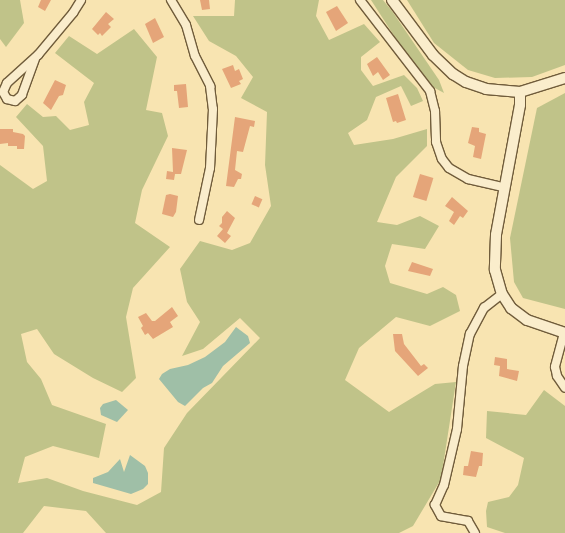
<!DOCTYPE html>
<html>
<head>
<meta charset="utf-8">
<style>
	body { margin:0 }
	#map { position:relative; width:565px; height:533px; overflow:hidden; background:#f8e4b1; font-family:Alegreya,serif }
	div>[style] { position:absolute }
	[style*='--x'] { left:calc(var(--x)*1px); top:calc(var(--y)*1px); width:calc(var(--w)*1px); rotate:calc(var(--a)*1deg) }
	.green>* { inset:0; background:#c0c389 }
	.water>* { inset:0; background:#9fbfa7 }
	.building>* { inset:0; background:#e5a579; transform-origin:0 0 }
	.roads { filter:drop-shadow(1px 0 #705c3b) drop-shadow(-1px 0 #705c3b) drop-shadow(0 1px #705c3b) drop-shadow(0 -1px #705c3b) }
	.street>* { height:8px; margin:-4px; padding:0 4px; transform-origin:4px; border-radius:4px; background:#faedcc }
	.secondary>* { height:10px; margin:-5px; padding:0 5px; transform-origin:5px; border-radius:5px; background:#faedcc }
	span { translate:-50% -50%; white-space:nowrap; text-align:center; line-height:1.15; -webkit-text-stroke:5px #faedcc; paint-order:stroke }
</style>
</head>
<body>
<div id="map">
	<div class="green">
		<div style="clip-path:polygon(0 0,20px 0,24px 23px,6px 47px,0 39px)"></div>
		<div style="clip-path:polygon(235px 0,319px 0,316px 16px,329px 40px,364px 24px,380px 42px,361px 57px,361px 70px,373px 86px,404px 75px,417px 88px,423px 101px,411px 106px,401px 86px,376px 97px,367px 120px,348px 133px,354px 145px,393px 139px,427px 129px,427px 146px,396px 177px,377px 222px,397px 225px,420px 216px,439px 226px,425px 249px,392px 244px,385px 266px,390px 283px,427px 294px,443px 287px,456px 295px,460px 311px,430px 326px,396px 317px,359px 348px,345px 380px,389px 412px,435px 384px,456px 382px,441px 479px,413px 526px,399px 533px,106px 533px,86px 511px,44px 506px,23px 533px,0 533px,0 165px,33px 189px,47px 181px,43px 146px,16px 117px,27px 104px,43px 117px,56px 116px,70px 130px,89px 125px,84px 102px,94px 83px,55px 53px,69px 36px,97px 54px,134px 29px,157px 57px,146px 110px,162px 113px,168px 136px,142px 190px,135px 223px,170px 247px,133px 288px,126px 317px,136px 378px,122px 392px,93px 378px,54px 354px,37px 329px,21px 334px,27px 362px,41px 379px,52px 405px,106px 424px,99px 458px,53px 446px,25px 457px,18px 483px,47px 478px,83px 491px,137px 505px,161px 492px,164px 448px,187px 413px,260px 338px,240px 318px,203px 349px,182px 356px,200px 322px,187px 302px,180px 269px,200px 241px,232px 250px,250px 243px,271px 206px,265px 165px,267px 112px,241px 98px,253px 77px,236px 56px,209px 41px,193px 16px,234px 16px)"></div>
		<div style="clip-path:polygon(371px 0,383px 0,392px 11px,439px 80px,444px 93px,433px 87px,400px 45px)"></div>
		<div style="clip-path:polygon(407px 0,565px 0,565px 65px,532px 77px,495px 78px,468px 70px,434px 43px)"></div>
		<div style="clip-path:polygon(565px 93px,565px 309px,523px 298px,514px 282px,510px 238px,537px 108px)"></div>
		<div style="clip-path:polygon(544px 390px,565px 406px,565px 533px,505px 533px,487px 527px,486px 511px,488px 502px,509px 497px,518px 485px,524px 458px,486px 438px,487px 411px,526px 415px)"></div>
	</div>
	<div class="water">
		<div style="clip-path:polygon(236px 327px,248px 336px,250px 343px,223px 366px,212px 383px,203px 388px,185px 406px,178px 402px,159px 379px,162px 374px,170px 369px,188px 365px,205px 357px,225px 342px)"></div>
		<div style="clip-path:polygon(116px 400px,128px 410px,117px 422px,101px 415px,100px 408px,103px 404px)"></div>
		<div style="clip-path:polygon(130px 455px,145px 466px,148px 473px,148px 484px,143px 489px,131px 494px,93px 483px,93px 478px,108px 472px,120px 459px,124px 472px)"></div>
	</div>
	<div class="building">
		<div style="clip-path:polygon(41px 0,51px 0,45px 11px,38px 7px)"></div>
		<div style="clip-path:polygon(200px 0,209px 0,210px 9px,202px 10px)"></div>
		<div style="clip-path:polygon(337px 6px,348px 23px,336px 31px,326px 12px)"></div>
		<div style="clip-path:polygon(106px 12px,114px 19px,108px 24px,111px 27px,102px 36px,100px 33px,98px 35px,92px 29px)"></div>
		<div style="clip-path:polygon(155px 18px,164px 37px,153px 43px,145px 24px)"></div>
		<div style="clip-path:polygon(377px 57px,390px 75px,383px 80px,378px 72px,373px 76px,367px 64px)"></div>
		<div style="clip-path:polygon(233px 65px,235px 71px,239px 69px,243px 79px,239px 81px,241px 84px,231px 88px,222px 69px)"></div>
		<div style="clip-path:polygon(55px 80px,66px 85px,63px 95px,59px 96px,51px 110px,43px 103px)"></div>
		<div style="clip-path:polygon(186px 84px,188px 107px,179px 108px,177px 91px,174px 91px,174px 85px)"></div>
		<div style="clip-path:polygon(398px 94px,406px 120px,397px 123px,396px 121px,393px 122px,386px 98px)"></div>
		<div style="clip-path:polygon(235px 117px,255px 121px,254px 127px,250px 126px,243px 152px,237px 151px,235px 170px,242px 174px,241px 179px,238px 179px,234px 187px,226px 186px)"></div>
		<div style="clip-path:polygon(472px 127px,479px 128px,479px 132px,486px 134px,481px 159px,473px 157px,475px 146px,468px 143px)"></div>
		<div style="clip-path:polygon(0 129px,13px 129px,13px 132px,23px 134px,25px 136px,24px 149px,17px 149px,17px 146px,8px 146px,8px 143px,0 144px)"></div>
		<div style="clip-path:polygon(172px 148px,187px 150px,181px 174px,175px 174px,174px 180px,166px 179px,167px 171px,173px 172px)"></div>
		<div style="left:420px;top:174px;width:14px;height:24px;rotate:17deg"></div>
		<div style="clip-path:polygon(170px 194px,178px 196px,176px 212px,173px 217px,162px 214px,166px 195px)"></div>
		<div style="left:255px;top:196px;width:8px;height:9px;rotate:23deg"></div>
		<div style="clip-path:polygon(452px 197px,468px 211px,463px 218px,460px 216px,454px 225px,449px 221px,454px 212px,445px 206px)"></div>
		<div style="clip-path:polygon(227px 211px,235px 218px,227px 233px,231px 236px,225px 243px,217px 236px,223px 229px,219px 226px,222px 223px,222px 217px)"></div>
		<div style="clip-path:polygon(412px 262px,433px 269px,430px 276px,408px 271px)"></div>
		<div style="clip-path:polygon(172px 307px,178px 316px,170px 322px,173px 327px,153px 339px,148px 333px,145px 335px,141px 328px,143px 326px,138px 317px,146px 313px,152px 321px,155px 321px)"></div>
		<div style="clip-path:polygon(393px 334px,402px 334px,404px 344px,421px 366px,424px 364px,428px 368px,418px 376px,395px 351px)"></div>
		<div style="clip-path:polygon(495px 357px,507px 359px,507px 369px,519px 371px,517px 381px,499px 376px,500px 366px,494px 365px)"></div>
		<div style="clip-path:polygon(471px 451px,483px 453px,482px 466px,479px 466px,476px 477px,463px 475px,464px 466px,468px 466px)"></div>
	</div>
	<div class="roads">
		<div class="street">
			<div style="--x:171;--y:0;--w:29;--a:59"></div>
			<div style="--x:186;--y:25;--w:32;--a:74"></div>
			<div style="--x:195;--y:56;--w:34;--a:63"></div>
			<div style="--x:210;--y:86;--w:23;--a:83"></div>
			<div style="--x:213;--y:109;--w:59;--a:92.9"></div>
			<div style="--x:210;--y:168;--w:53;--a:101.9"></div>
			<div style="--x:360;--y:0;--w:115;--a:52.4"></div>
			<div style="--x:430;--y:91;--w:21;--a:76"></div>
			<div style="--x:435;--y:111;--w:31;--a:88"></div>
			<div style="--x:436;--y:142;--w:18;--a:71"></div>
			<div style="--x:442;--y:159;--w:11;--a:52"></div>
			<div style="--x:449;--y:168;--w:22;--a:30"></div>
			<div style="--x:468;--y:179;--w:37;--a:13"></div>
			<div style="--x:35;--y:59;--w:38;--a:110"></div>
			<div style="--x:22;--y:95;--w:9;--a:139"></div>
			<div style="--x:15;--y:101;--w:8;--a:-166"></div>
			<div style="--x:7;--y:99;--w:8;--a:-120"></div>
			<div style="--x:3;--y:92;--w:10;--a:-66"></div>
			<div style="--x:7;--y:83;--w:42;--a:-42.1"></div>
			<div style="--x:38;--y:55;--w:55;--a:-50.2"></div>
			<div style="--x:73;--y:13;--w:15;--a:-58"></div>
			<div style="--x:564;--y:333;--w:35;--a:105"></div>
			<div style="--x:555;--y:367;--w:9;--a:77"></div>
			<div style="--x:557;--y:376;--w:14;--a:56"></div>
			<div style="--x:475;--y:533;--w:14;--a:-120"></div>
			<div style="--x:468;--y:521;--w:27;--a:-170"></div>
			<div style="--x:441;--y:516;--w:13;--a:-119"></div>
			<div style="--x:435;--y:505;--w:22;--a:-66"></div>
			<div style="--x:444;--y:485;--w:57;--a:-76.9"></div>
			<div style="--x:457;--y:429;--w:63;--a:-84.6"></div>
			<div style="--x:463;--y:366;--w:33;--a:-78"></div>
			<div style="--x:470;--y:334;--w:30;--a:-62"></div>
			<div style="--x:484;--y:308;--w:23;--a:-38"></div>
		</div>
		<div class="secondary">
			<div style="--x:392;--y:0;--w:69;--a:53.3"></div>
			<div style="--x:433;--y:55;--w:28;--a:44"></div>
			<div style="--x:453;--y:74;--w:15;--a:32"></div>
			<div style="--x:466;--y:82;--w:21;--a:19"></div>
			<div style="--x:486;--y:89;--w:34;--a:5"></div>
			<div style="--x:520;--y:92;--w:47;--a:-17.3"></div>
			<div style="--x:520;--y:92;--w:13;--a:90"></div>
			<div style="--x:520;--y:105;--w:132;--a:100.5"></div>
			<div style="--x:496;--y:235;--w:35;--a:92"></div>
			<div style="--x:495;--y:270;--w:25;--a:74"></div>
			<div style="--x:502;--y:294;--w:17;--a:57"></div>
			<div style="--x:511;--y:308;--w:20;--a:37"></div>
			<div style="--x:527;--y:320;--w:40;--a:18.9"></div>
		</div>
	</div>
</div>
</body>
</html>
